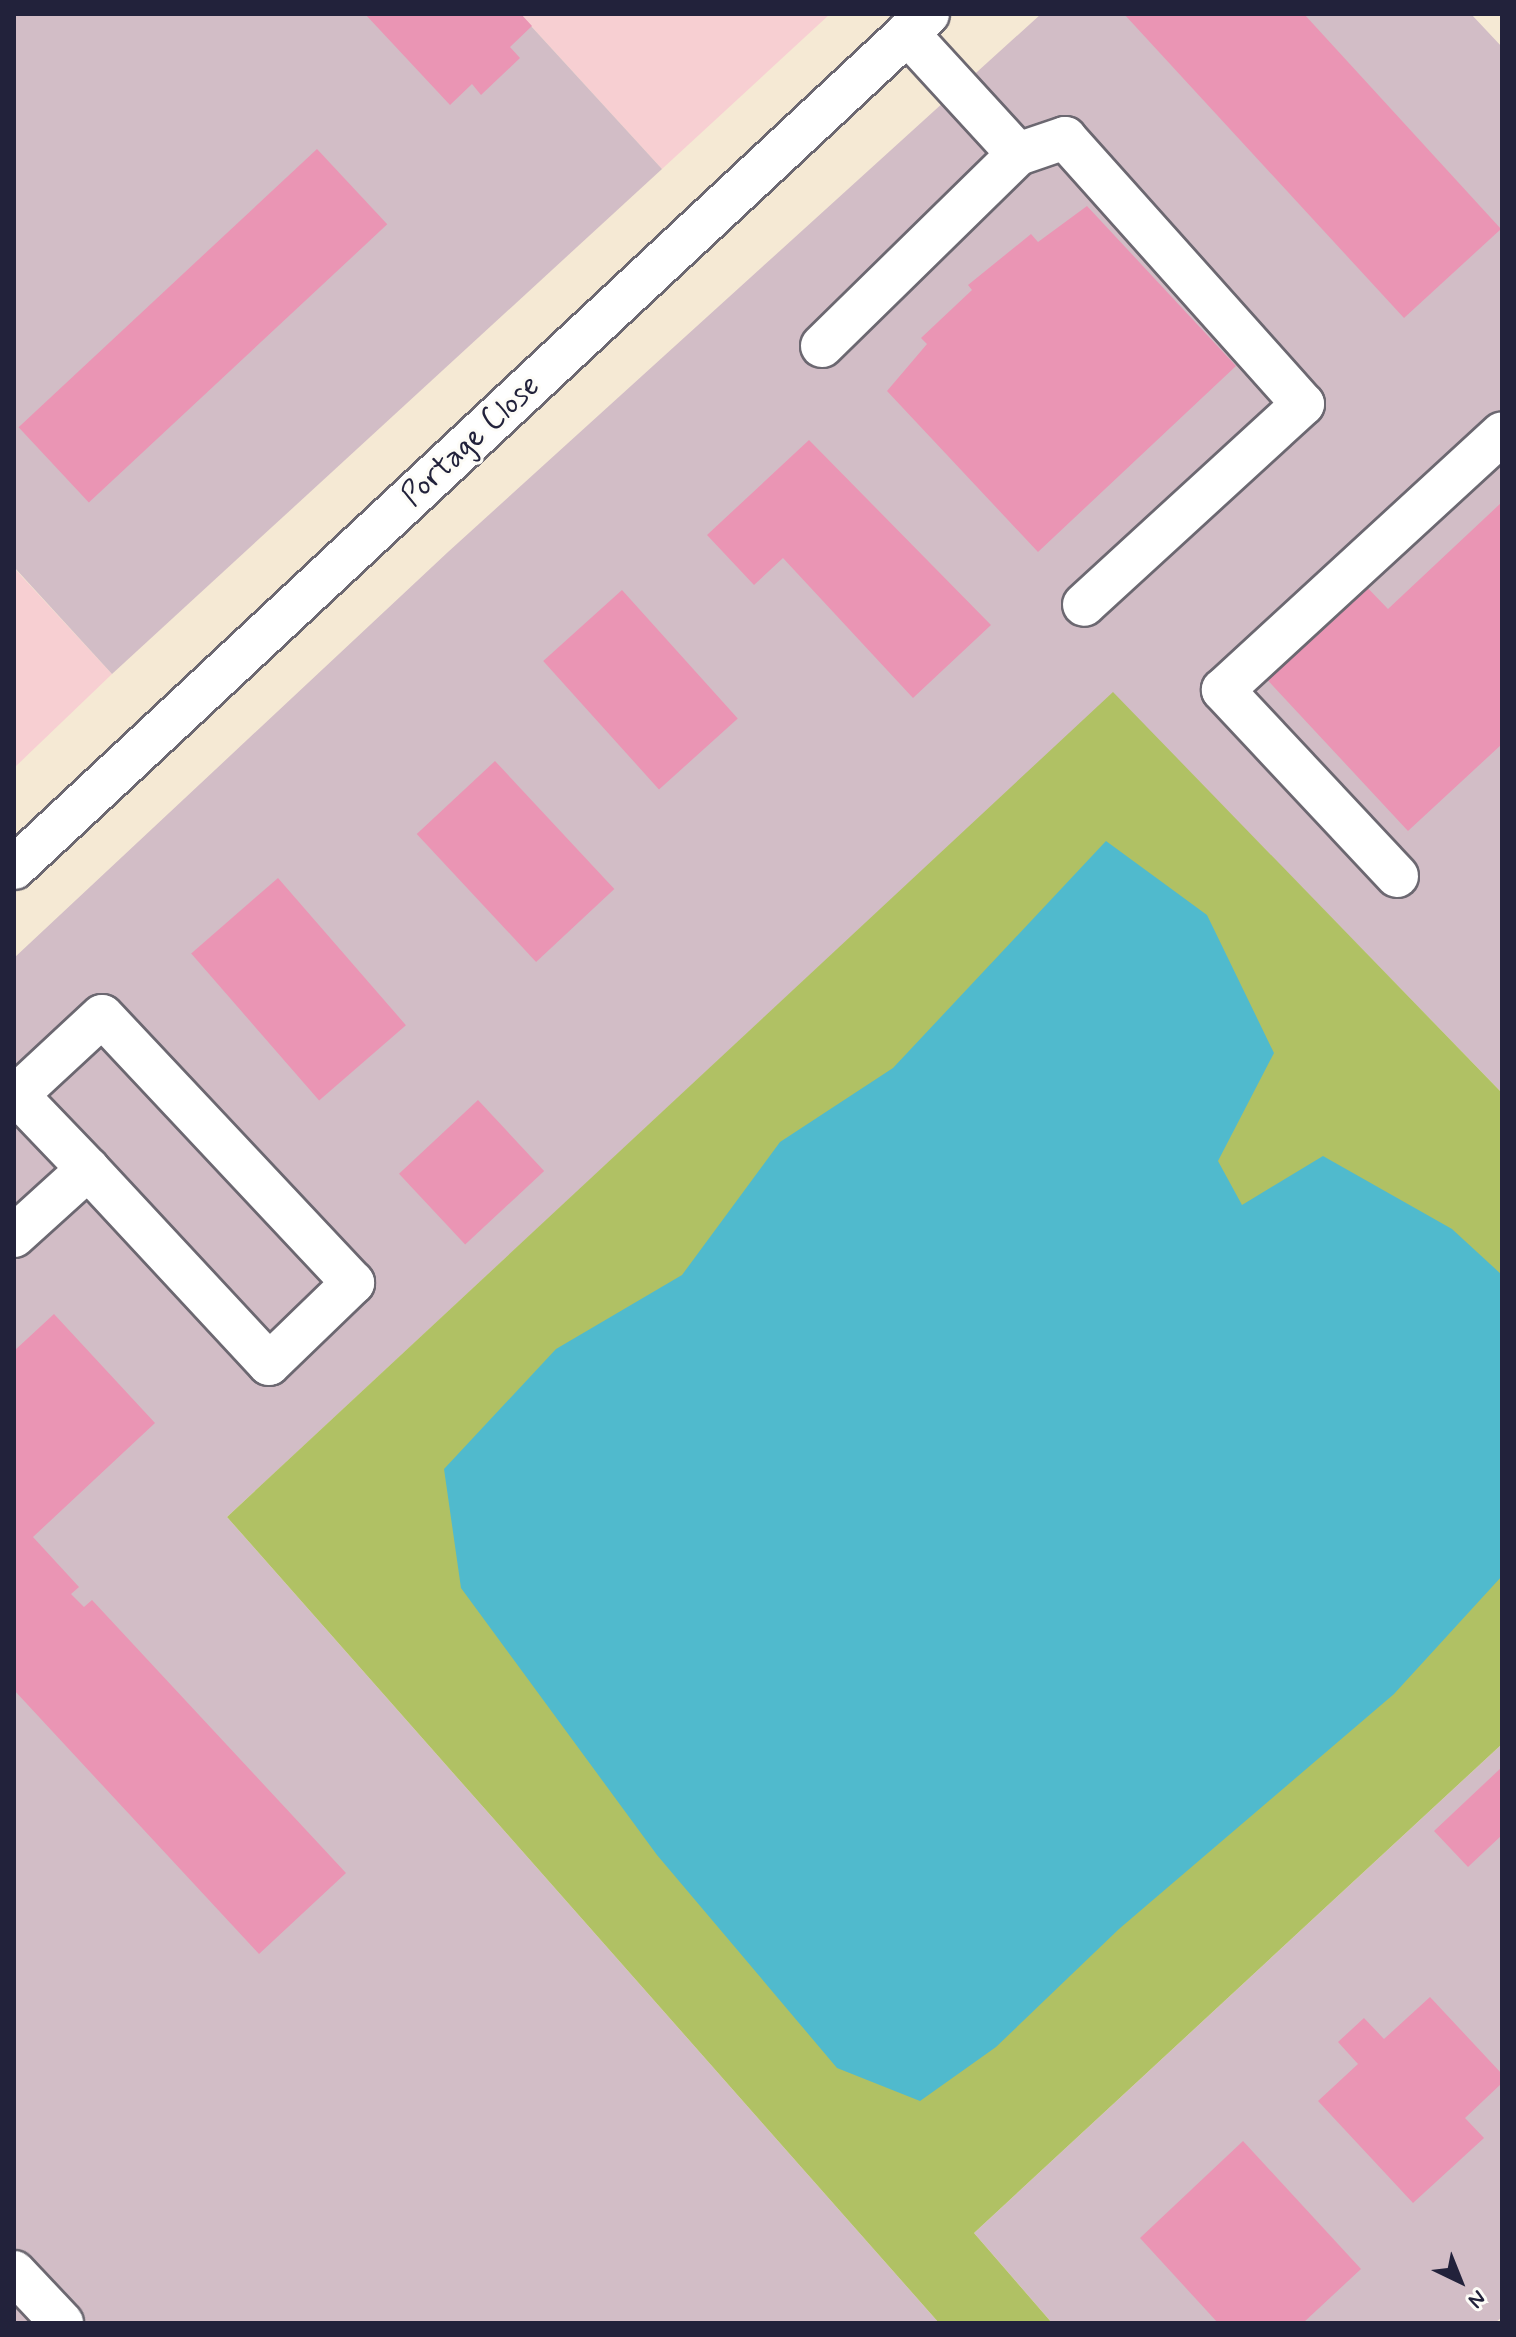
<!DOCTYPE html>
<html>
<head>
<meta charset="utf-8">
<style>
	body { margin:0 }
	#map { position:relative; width:1516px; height:2337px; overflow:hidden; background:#f5e9d4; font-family:Mynerve,sans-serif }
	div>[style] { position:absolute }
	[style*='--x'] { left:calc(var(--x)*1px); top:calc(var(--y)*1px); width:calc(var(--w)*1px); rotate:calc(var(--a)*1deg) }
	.built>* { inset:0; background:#f7cfd2 }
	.industrial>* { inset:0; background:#d2bdc6 }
	.green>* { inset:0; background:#b0c164 }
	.water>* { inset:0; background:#50bacd }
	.building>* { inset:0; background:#ea95b4; transform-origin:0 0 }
	.roads { filter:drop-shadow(2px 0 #6c6871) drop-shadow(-2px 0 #6c6871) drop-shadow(0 2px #6c6871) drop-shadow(0 -2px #6c6871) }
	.minor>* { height:42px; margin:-21px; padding:0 21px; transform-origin:21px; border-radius:21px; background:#fff }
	span { translate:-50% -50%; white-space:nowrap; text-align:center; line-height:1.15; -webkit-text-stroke:6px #fdfcf7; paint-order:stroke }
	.street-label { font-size:32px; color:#22223b }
	.frame { position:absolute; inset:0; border:16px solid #22223b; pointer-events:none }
	.north { position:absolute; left:1420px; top:2241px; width:80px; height:80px; -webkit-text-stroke:6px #fdfcf7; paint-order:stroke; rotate:137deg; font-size:22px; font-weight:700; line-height:32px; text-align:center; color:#22223b }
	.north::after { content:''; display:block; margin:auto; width:28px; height:36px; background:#22223b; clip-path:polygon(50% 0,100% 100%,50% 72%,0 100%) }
</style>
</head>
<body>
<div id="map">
	<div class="built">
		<div style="clip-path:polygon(520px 14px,830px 14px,662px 169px)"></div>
		<div style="clip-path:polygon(14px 568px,112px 674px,14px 768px)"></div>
	</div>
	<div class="industrial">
		<div style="clip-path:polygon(14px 14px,520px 14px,662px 169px,112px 674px,14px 567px)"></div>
		<div style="clip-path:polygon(1041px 14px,1471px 14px,1502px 47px,1502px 1093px,1113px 693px,227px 1517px,939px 2323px,14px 2323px,14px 958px,448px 552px)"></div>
		<div style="clip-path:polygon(1502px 1744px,1502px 2317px,1495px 2323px,1052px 2323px,974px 2233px)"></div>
	</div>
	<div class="green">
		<div style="clip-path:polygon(1113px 692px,1502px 1093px,1502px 1744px,974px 2233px,1052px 2323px,939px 2323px,227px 1517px)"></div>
	</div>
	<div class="water">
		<div style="clip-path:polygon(1106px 841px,1207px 915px,1274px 1053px,1218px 1161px,1242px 1205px,1323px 1156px,1452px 1229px,1502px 1275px,1502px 1576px,1394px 1694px,1119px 1929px,996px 2047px,920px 2101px,837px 2068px,657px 1855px,461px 1588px,444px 1469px,556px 1349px,682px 1275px,780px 1142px,893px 1068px)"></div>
	</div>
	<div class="building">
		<div style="clip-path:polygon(365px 14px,521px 14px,532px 26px,510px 47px,520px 58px,481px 95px,472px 84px,450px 105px)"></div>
		<div style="clip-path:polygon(1124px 14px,1304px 14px,1501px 229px,1404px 318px)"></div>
		<div style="left:317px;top:149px;width:103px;height:408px;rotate:47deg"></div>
		<div style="clip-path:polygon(1087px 206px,1236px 366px,1038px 552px,887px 391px,927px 344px,921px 338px,972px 290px,968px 285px,1031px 234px,1038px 242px)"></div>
		<div style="clip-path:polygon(809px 440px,991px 625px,913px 698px,783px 558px,754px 585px,707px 535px)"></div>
		<div style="clip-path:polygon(1502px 502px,1502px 744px,1408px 831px,1261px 673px,1361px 581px,1388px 609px)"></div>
		<div style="left:622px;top:590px;width:173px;height:106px;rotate:48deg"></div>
		<div style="left:495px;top:761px;width:175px;height:107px;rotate:47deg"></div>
		<div style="left:278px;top:878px;width:195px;height:115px;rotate:49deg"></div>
		<div style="left:478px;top:1100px;width:97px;height:108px;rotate:47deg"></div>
		<div style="clip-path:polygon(54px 1314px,155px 1423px,33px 1537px,79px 1587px,71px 1594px,84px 1607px,92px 1600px,346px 1873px,259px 1954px,14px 1690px,14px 1351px)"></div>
		<div style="clip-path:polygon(1502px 1767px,1502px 1835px,1468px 1867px,1434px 1831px)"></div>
		<div style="clip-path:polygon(1430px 1997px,1502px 2074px,1502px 2083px,1465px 2118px,1484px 2138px,1413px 2203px,1318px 2101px,1358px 2064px,1338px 2042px,1364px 2018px,1384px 2039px)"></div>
		<div style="clip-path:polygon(1243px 2141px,1361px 2269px,1303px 2323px,1218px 2323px,1140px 2238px)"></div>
	</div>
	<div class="roads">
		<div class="minor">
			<div style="--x:907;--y:33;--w:164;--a:47.5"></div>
			<div style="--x:822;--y:346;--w:274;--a:-44.4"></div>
			<div style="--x:1018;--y:154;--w:50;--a:-18.8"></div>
			<div style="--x:1065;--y:138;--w:357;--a:48.2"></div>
			<div style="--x:1303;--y:404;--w:297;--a:137.5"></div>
			<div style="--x:14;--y:868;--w:1251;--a:-43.06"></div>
			<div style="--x:1397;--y:876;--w:255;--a:-133.1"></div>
			<div style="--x:1223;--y:690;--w:379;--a:-42.6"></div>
			<div style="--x:14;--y:1092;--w:4;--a:45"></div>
			<div style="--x:17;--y:1095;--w:103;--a:46.2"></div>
			<div style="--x:88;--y:1169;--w:266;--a:47.1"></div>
			<div style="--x:269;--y:1364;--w:117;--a:-44"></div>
			<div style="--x:353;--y:1283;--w:366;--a:-133.2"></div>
			<div style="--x:102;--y:1016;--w:116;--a:137.1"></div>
			<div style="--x:17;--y:1095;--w:4;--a:135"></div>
			<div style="--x:14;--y:1236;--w:100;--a:-42.2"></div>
			<div style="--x:14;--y:2272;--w:70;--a:46.7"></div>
		</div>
	</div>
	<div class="street-label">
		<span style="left:471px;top:441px;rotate:-43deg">Portage Close</span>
	</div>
	<div class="frame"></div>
	<div class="north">N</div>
</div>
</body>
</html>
